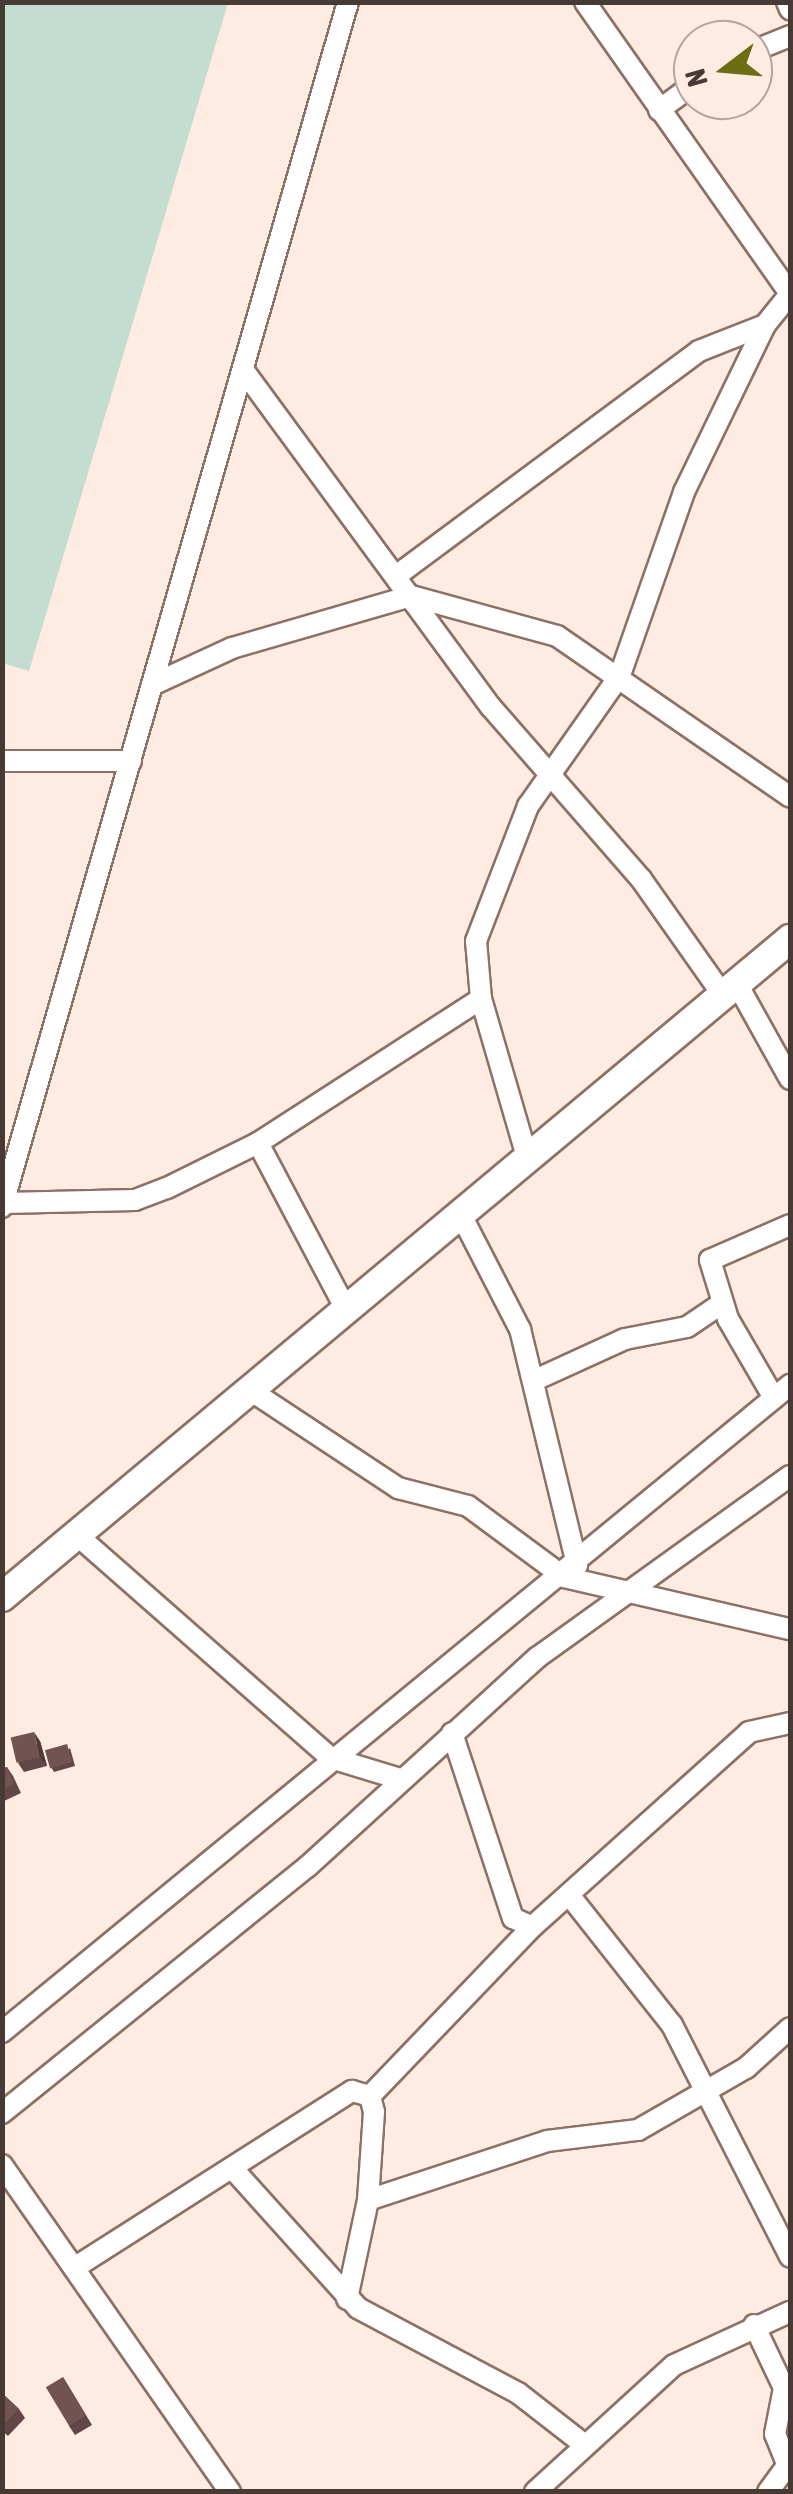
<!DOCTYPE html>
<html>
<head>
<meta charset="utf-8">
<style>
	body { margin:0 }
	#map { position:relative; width:793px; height:2494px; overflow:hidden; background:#feebe2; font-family:"Asap Condensed",sans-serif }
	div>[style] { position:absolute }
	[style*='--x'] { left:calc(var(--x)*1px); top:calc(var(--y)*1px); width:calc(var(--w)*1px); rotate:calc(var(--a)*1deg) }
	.green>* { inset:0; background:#c3ded0 }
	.roads { filter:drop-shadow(2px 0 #8d7165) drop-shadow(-2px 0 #8d7165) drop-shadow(0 2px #8d7165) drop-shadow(0 -2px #8d7165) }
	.minor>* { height:20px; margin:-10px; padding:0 10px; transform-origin:10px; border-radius:10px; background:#fff }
	.major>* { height:28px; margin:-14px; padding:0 14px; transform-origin:14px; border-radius:14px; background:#fff }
	.wall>* { inset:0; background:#614747 }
	.shaded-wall>* { inset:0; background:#4f3a39 }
	.building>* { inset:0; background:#715352; transform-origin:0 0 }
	span { translate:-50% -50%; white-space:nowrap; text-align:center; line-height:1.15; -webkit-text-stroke:10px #feebe2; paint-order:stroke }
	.frame { position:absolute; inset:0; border:5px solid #473a35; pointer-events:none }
	.north { position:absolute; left:673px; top:20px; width:100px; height:100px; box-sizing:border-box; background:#feebe2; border:2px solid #b5a49d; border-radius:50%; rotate:254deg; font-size:28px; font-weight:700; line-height:40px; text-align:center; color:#473a35 }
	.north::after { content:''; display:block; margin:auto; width:35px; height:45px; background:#6b6f12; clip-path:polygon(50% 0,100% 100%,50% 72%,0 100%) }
</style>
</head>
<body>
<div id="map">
	<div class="green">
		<div style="clip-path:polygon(2px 3px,228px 3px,29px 671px,2px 663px)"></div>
	</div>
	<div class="roads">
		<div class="minor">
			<div style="--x:585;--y:2;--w:357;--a:54.9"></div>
			<div style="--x:787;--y:2;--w:8;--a:67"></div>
			<div style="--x:753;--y:51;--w:40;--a:-22"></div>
			<div style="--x:659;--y:110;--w:42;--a:-36.3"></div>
			<div style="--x:244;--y:371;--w:417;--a:53.7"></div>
			<div style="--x:491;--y:707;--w:228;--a:48.9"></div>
			<div style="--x:641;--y:879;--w:141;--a:54.8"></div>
			<div style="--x:400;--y:573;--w:372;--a:-36.6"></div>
			<div style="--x:699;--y:351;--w:71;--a:-21.5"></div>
			<div style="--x:152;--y:685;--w:88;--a:-24.8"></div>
			<div style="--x:232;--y:648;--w:186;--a:-16.2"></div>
			<div style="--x:411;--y:596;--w:151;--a:15.3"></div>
			<div style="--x:557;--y:636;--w:283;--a:34.6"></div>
			<div style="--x:2;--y:761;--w:129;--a:0"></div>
			<div style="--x:736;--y:982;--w:111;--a:60.9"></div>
			<div style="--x:258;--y:1143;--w:188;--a:62.1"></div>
			<div style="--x:527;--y:1157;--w:165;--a:-106.2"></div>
			<div style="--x:481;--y:999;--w:58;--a:-94.9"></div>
			<div style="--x:476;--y:941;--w:145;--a:-68.9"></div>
			<div style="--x:528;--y:806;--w:160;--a:-54.9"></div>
			<div style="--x:620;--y:675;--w:194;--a:-70.7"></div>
			<div style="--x:684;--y:492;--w:186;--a:-64.1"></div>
			<div style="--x:765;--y:325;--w:40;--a:-51"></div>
			<div style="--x:4;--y:1203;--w:131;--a:-1.3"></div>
			<div style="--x:135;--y:1200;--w:34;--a:-21"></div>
			<div style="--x:167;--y:1188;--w:102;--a:-26.3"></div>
			<div style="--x:258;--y:1143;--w:265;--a:-32.9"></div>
			<div style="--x:2;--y:1207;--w:1254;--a:-73.98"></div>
			<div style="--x:460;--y:1213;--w:131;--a:62.7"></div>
			<div style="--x:520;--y:1329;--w:243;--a:76.4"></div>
			<div style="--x:535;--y:1380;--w:99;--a:-24.5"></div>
			<div style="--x:625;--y:1339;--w:63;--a:-11"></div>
			<div style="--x:687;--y:1327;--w:41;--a:-34.1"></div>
			<div style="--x:250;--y:1390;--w:178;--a:33.5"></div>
			<div style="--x:398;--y:1488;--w:72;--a:14.4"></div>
			<div style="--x:468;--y:1506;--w:119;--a:36.5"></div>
			<div style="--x:564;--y:1577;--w:232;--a:13"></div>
			<div style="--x:774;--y:1398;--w:91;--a:-120.2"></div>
			<div style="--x:728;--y:1319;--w:62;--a:-107"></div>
			<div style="--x:710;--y:1260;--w:87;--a:-23.6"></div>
			<div style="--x:77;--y:1535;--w:338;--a:41.3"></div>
			<div style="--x:331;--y:1758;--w:72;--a:16.9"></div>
			<div style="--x:452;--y:1733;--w:195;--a:71.8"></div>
			<div style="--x:513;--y:1918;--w:21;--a:25"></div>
			<div style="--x:532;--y:1927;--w:292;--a:-41.9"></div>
			<div style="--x:749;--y:1732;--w:42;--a:-12.4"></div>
			<div style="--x:570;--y:1896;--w:164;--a:51.7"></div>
			<div style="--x:672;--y:2025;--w:260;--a:63"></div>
			<div style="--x:2;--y:2032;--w:1020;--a:-39.39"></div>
			<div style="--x:370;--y:2096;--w:234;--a:-46.2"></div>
			<div style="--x:2;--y:2113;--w:392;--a:-38.9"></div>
			<div style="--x:307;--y:1867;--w:312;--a:-42.3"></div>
			<div style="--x:538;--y:1657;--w:310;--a:-35.7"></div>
			<div style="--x:2;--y:2165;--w:399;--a:55.1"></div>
			<div style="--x:233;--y:2169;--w:187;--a:48"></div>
			<div style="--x:358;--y:2308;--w:181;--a:28"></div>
			<div style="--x:518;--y:2393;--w:80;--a:37.9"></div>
			<div style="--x:74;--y:2268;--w:330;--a:-32.5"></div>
			<div style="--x:352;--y:2091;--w:19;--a:16"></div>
			<div style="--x:370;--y:2096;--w:16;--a:76"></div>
			<div style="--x:374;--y:2112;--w:88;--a:93.9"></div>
			<div style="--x:347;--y:2299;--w:101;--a:-78"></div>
			<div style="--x:368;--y:2200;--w:188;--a:-18.2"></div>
			<div style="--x:547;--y:2141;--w:92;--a:-6.9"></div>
			<div style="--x:638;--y:2130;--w:125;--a:-29.9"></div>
			<div style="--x:746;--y:2068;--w:59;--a:-42.3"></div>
			<div style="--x:754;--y:2325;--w:70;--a:64.5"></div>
			<div style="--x:784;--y:2388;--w:47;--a:101.1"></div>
			<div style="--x:775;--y:2434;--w:40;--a:68"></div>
			<div style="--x:535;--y:2492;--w:188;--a:-42.4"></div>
			<div style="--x:674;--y:2365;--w:128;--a:-24.6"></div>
			<div style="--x:768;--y:2492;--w:31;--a:-54"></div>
		</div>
		<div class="major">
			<div style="--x:2;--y:1597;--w:1027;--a:-39.86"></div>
		</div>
	</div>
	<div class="wall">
		<div style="clip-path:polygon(40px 1741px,47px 1766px,24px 1772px,18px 1763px)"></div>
		<div style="clip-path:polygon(70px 1748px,75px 1766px,54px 1772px,51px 1767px)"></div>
		<div style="clip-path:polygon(7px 1767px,13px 1776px,21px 1793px,2px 1802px,2px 1769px)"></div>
		<div style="clip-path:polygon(63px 2377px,92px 2425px,75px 2435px,69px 2426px)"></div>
		<div style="clip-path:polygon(2px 2393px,19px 2409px,25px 2418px,8px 2436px,2px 2431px)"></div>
	</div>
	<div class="shaded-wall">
		<div style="clip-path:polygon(34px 1732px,40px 1741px,47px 1766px,40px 1757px)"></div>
	</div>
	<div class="building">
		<div style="left:34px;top:1732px;width:26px;height:24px;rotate:77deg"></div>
		<div style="left:67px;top:1744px;width:19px;height:23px;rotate:74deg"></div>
		<div style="clip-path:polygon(7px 1767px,14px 1784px,2px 1790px,2px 1769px)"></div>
		<div style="left:63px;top:2377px;width:45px;height:20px;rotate:59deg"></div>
		<div style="clip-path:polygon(2px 2393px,19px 2409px,2px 2426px)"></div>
	</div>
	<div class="frame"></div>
	<div class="north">N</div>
</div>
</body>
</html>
